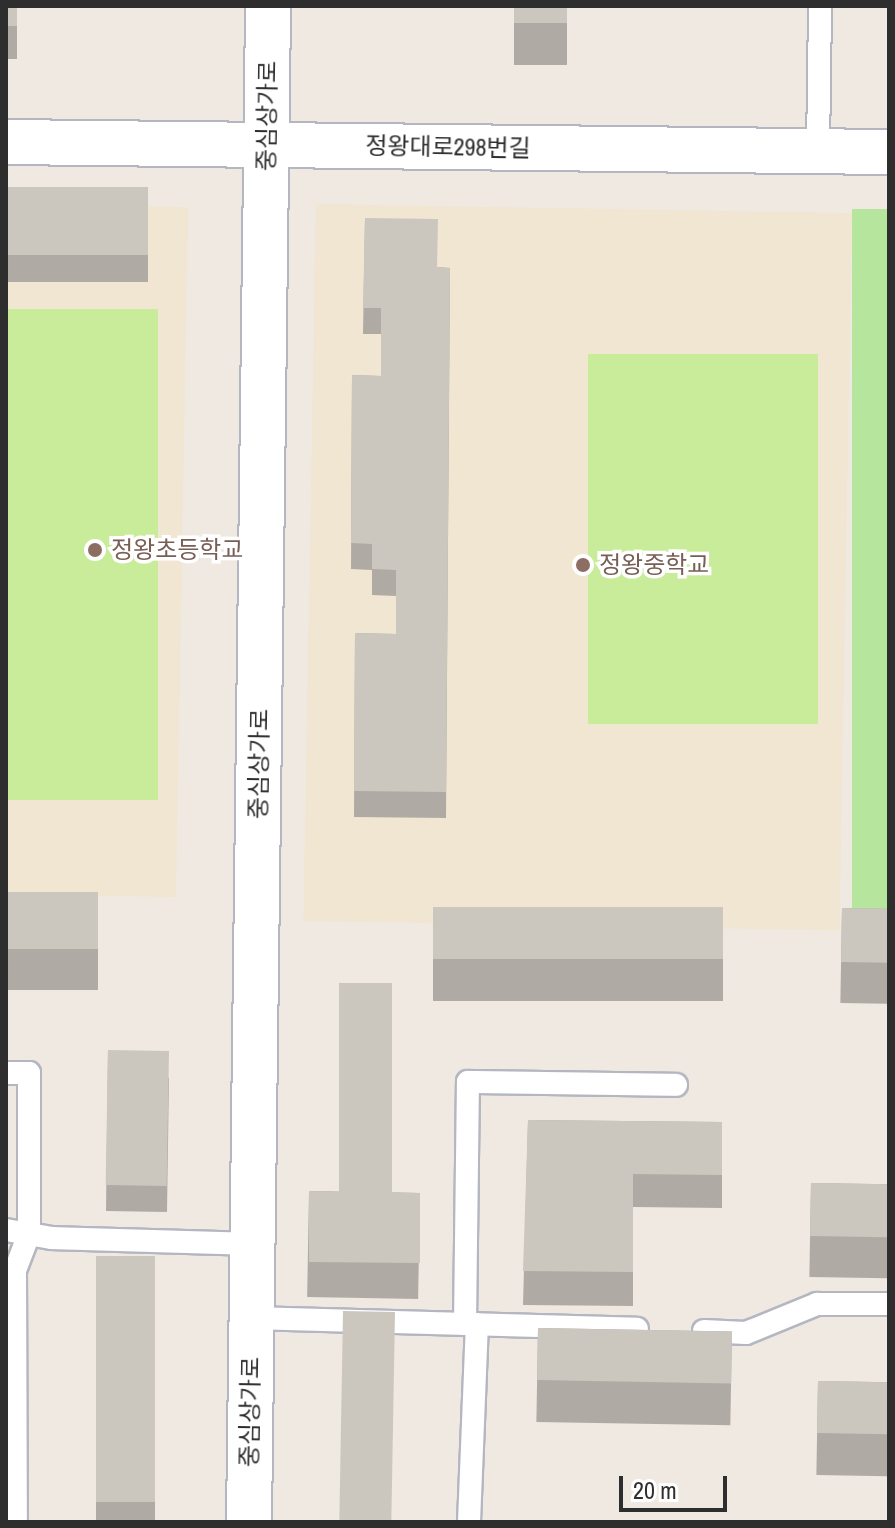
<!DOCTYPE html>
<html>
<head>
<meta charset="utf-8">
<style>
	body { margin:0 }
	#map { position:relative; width:895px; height:1528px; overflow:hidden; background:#efe9e1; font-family:"Archivo Narrow","Noto Sans KR",sans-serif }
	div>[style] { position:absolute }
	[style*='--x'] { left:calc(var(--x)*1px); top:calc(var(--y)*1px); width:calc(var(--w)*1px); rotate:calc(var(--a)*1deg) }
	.education>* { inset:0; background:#f0e6d1; transform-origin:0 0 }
	.green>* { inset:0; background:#b6e59e; transform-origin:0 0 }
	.pitch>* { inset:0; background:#c9ec9a; transform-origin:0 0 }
	.roads { filter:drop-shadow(2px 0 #b4b7c1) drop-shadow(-2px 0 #b4b7c1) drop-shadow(0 2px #b4b7c1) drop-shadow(0 -2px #b4b7c1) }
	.service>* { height:22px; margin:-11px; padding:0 11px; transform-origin:11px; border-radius:11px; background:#fff }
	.tertiary>* { height:44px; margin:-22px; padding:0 22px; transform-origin:22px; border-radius:22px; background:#fff }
	.wall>* { inset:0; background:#afaba4; transform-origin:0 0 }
	.building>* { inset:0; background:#cbc7bf; transform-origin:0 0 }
	.dots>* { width:22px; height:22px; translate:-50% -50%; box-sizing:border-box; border:4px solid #fff; border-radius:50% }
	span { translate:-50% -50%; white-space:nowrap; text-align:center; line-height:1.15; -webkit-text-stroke:7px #fff; paint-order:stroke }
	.street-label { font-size:24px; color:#2e2e2e }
	.education-label { font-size:24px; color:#785e54 }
	.left { translate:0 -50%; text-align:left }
	.frame { position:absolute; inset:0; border:8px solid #2e2e2e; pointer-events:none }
	.scale { position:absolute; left:619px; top:1476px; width:108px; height:36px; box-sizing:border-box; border:4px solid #2e2e2e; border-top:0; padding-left:10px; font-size:24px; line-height:28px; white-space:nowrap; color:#2e2e2e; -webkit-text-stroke:6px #fff; paint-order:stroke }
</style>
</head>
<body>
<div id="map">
	<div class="education">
		<div style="left:6px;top:204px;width:182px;height:690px;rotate:1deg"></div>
		<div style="left:316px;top:204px;width:536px;height:717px;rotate:1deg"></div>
	</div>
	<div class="green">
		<div style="left:852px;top:209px;width:37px;height:715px"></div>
	</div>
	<div class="pitch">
		<div style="left:6px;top:309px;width:152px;height:491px"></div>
		<div style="left:588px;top:354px;width:230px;height:370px"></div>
	</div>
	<div class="roads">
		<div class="service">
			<div style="--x:818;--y:151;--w:145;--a:-89.2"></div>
			<div style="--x:6;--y:1073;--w:23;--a:0"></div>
			<div style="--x:29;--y:1073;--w:161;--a:90"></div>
			<div style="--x:29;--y:1234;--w:39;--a:111"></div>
			<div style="--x:15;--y:1270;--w:252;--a:89.8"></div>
			<div style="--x:6;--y:1230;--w:47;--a:9.9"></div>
			<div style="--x:52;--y:1238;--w:200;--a:1.7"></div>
			<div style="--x:251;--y:1318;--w:386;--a:1.6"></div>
			<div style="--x:465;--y:1324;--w:242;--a:-89.3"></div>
			<div style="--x:468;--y:1082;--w:208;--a:0.8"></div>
			<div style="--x:704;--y:1331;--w:42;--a:2.7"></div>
			<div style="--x:746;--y:1333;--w:77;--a:-22.2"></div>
			<div style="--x:817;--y:1304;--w:72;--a:0"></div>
			<div style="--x:469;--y:1522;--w:198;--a:-87.7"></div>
		</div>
		<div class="tertiary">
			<div style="--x:6;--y:142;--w:883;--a:0.65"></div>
			<div style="--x:249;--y:1522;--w:1516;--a:-89.28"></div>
		</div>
	</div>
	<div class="wall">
		<div style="left:6px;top:6px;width:11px;height:53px"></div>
		<div style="left:514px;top:6px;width:53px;height:59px"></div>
		<div style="left:6px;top:187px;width:142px;height:95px"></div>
		<div style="clip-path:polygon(365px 218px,437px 267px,450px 268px,446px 818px,354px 817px,355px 633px,396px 634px,396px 596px,372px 595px,372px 570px,351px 569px,352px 375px,381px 376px,381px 334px,363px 334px)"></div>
		<div style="left:6px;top:892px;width:92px;height:98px"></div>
		<div style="left:433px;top:907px;width:290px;height:94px"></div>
		<div style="left:842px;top:908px;width:47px;height:95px;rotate:1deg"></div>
		<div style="clip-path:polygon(108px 1050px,169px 1078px,167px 1212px,106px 1211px)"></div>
		<div style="clip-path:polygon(528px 1120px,722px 1122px,722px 1208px,633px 1207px,633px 1306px,523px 1305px)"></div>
		<div style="left:811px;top:1183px;width:78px;height:94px;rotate:1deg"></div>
		<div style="left:309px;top:1191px;width:111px;height:106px;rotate:1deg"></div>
		<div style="left:96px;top:1256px;width:59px;height:266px"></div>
		<div style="left:538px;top:1328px;width:194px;height:94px;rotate:1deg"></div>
		<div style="left:818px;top:1381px;width:71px;height:94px;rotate:1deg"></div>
	</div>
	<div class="building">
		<div style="left:6px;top:6px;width:11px;height:20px"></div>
		<div style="left:514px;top:6px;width:53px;height:17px"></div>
		<div style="left:6px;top:187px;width:142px;height:68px"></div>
		<div style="clip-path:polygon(365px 218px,438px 219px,437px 267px,450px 268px,446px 792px,354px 791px,355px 633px,396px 634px,396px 570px,372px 569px,372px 544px,351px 543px,352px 375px,381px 376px,381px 308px,363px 308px)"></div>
		<div style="left:6px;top:892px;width:92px;height:57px"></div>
		<div style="left:433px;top:907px;width:290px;height:52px"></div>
		<div style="left:842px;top:908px;width:47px;height:54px;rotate:1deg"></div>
		<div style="clip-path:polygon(339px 983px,392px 983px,392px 1192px,420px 1193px,420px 1263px,309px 1262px,309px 1191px,339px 1192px)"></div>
		<div style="left:108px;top:1050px;width:61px;height:135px;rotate:1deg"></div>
		<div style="clip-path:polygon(528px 1120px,722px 1122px,722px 1175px,633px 1174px,633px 1272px,523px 1271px)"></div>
		<div style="left:811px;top:1183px;width:78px;height:53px;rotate:1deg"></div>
		<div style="left:96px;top:1256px;width:59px;height:246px"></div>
		<div style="left:343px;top:1311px;width:52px;height:211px;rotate:1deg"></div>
		<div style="left:538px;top:1328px;width:194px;height:52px;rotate:1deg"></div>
		<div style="left:818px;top:1381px;width:71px;height:52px;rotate:1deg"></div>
	</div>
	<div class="dots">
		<div style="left:95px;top:550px;background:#8d6e63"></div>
		<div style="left:583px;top:565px;background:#8d6e63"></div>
	</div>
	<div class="street-label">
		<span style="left:267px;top:116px;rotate:-89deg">중심상가로</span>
		<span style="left:448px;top:147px;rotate:1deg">정왕대로298번길</span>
		<span style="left:259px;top:764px;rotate:-89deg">중심상가로</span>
		<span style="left:250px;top:1412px;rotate:-89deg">중심상가로</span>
	</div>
	<div class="education-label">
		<span class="left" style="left:111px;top:550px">정왕초등학교</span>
		<span class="left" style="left:599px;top:565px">정왕중학교</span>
	</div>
	<div class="frame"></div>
	<div class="scale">20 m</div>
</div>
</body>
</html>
